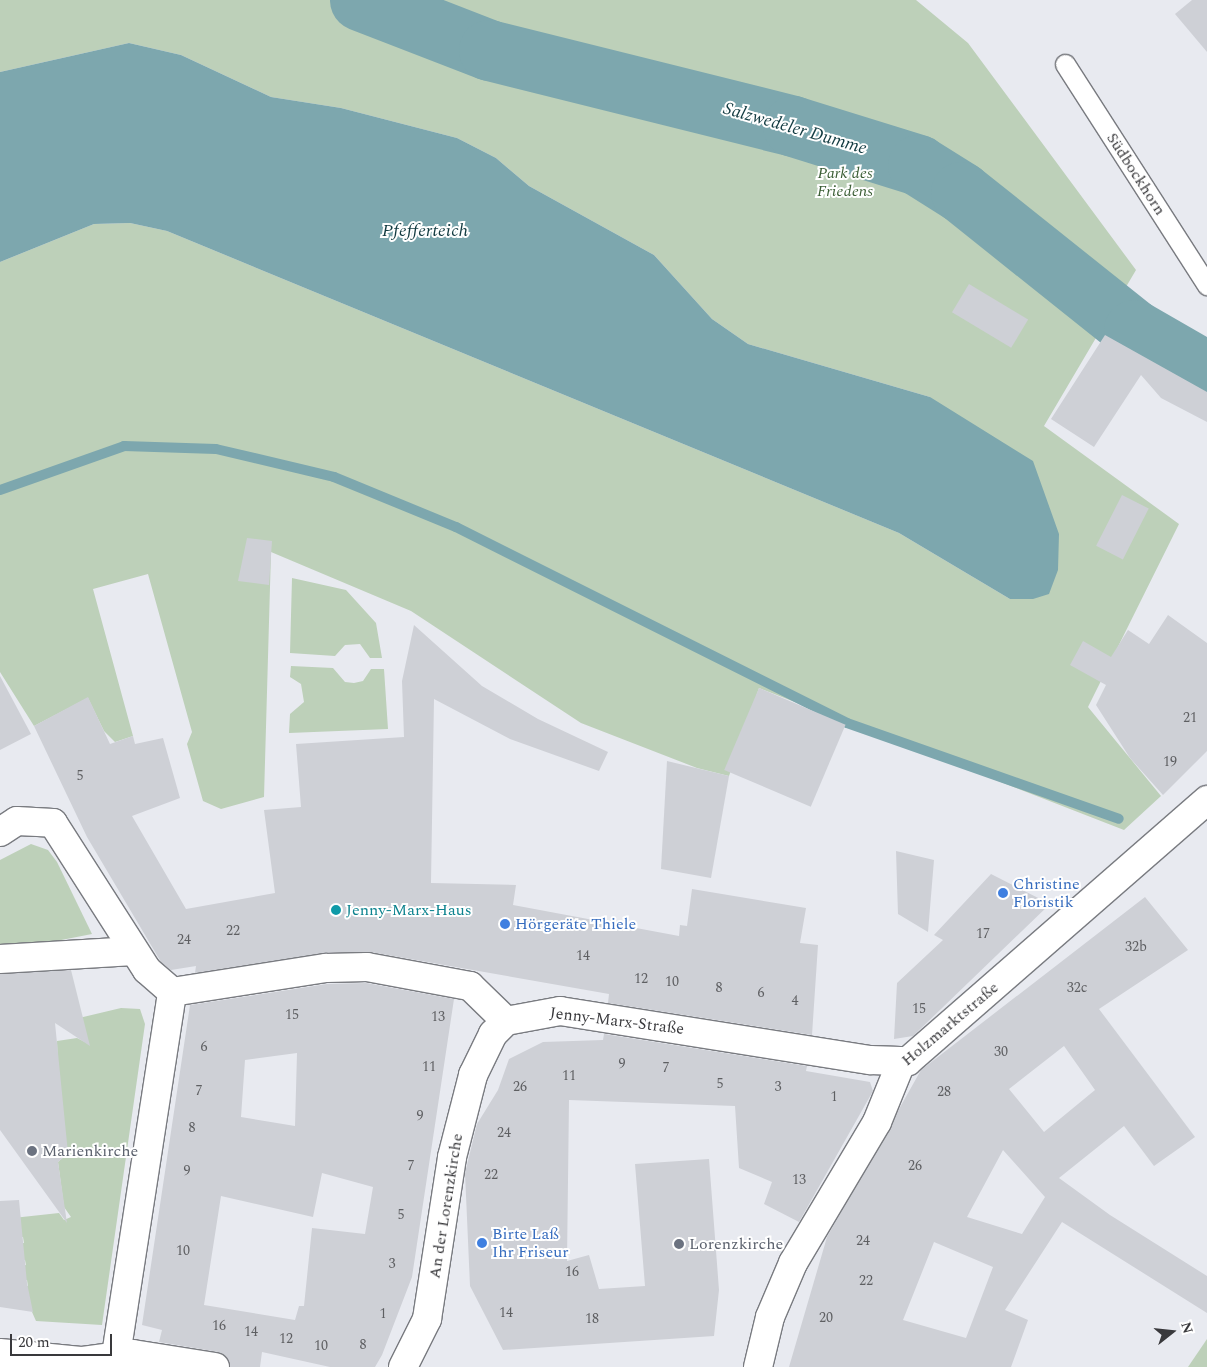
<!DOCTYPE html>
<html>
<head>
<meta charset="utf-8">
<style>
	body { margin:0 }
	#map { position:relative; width:1207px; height:1367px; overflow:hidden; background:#e8eaf0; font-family:Spectral,serif }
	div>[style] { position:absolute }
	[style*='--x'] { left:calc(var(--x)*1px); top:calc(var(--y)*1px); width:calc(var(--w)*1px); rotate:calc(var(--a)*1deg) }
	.green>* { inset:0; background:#bdd0b9 }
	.water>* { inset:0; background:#7da7ae }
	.stream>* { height:10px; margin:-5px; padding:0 5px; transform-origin:5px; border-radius:5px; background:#7da7ae }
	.river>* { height:61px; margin:-30.5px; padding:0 30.5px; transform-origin:30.5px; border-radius:30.5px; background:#7da7ae }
	.building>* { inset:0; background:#ced0d6; transform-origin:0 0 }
	.roads { filter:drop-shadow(1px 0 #797b80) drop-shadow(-1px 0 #797b80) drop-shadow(0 1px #797b80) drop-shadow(0 -1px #797b80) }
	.lane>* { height:19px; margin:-9.5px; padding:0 9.5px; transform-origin:9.5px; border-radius:9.5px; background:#fff }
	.street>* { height:28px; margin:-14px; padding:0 14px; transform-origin:14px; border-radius:14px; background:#fff }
	.secondary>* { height:28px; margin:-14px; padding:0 14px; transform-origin:14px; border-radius:14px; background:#fff }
	.dots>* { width:14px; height:14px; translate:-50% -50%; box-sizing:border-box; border:2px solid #fff; border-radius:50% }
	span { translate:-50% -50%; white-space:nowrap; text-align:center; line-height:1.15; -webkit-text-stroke:4px #fff; paint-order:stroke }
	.number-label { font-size:14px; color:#5e5f62 }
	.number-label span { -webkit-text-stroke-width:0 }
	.park-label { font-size:16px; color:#3b5e35; font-style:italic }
	.street-label { font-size:16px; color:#39393c }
	.shop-label { font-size:16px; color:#366cbe }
	.left { translate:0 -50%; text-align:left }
	.culture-label { font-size:16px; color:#0d838f }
	.worship-label { font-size:16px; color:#5b616d }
	.water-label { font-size:18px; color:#113a40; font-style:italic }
	.north { position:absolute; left:1147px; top:1307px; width:50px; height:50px; -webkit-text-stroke:4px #fff; paint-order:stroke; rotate:74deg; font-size:14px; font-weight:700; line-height:20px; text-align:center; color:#39393c }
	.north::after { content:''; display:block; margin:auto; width:18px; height:22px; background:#39393c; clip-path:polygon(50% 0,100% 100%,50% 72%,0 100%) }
	.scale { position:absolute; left:10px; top:1334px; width:102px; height:22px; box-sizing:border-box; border:2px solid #39393c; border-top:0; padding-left:6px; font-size:15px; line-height:18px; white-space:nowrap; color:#39393c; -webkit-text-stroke:4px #fff; paint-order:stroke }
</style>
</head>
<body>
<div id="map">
	<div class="green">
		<div style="clip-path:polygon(0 0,916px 0,968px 43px,1136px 270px,1044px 426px,1179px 524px,1088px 707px,1161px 796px,1124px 830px,759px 688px,729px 776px,697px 768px,581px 723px,411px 611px,271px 552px,264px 797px,221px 809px,203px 801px,187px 744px,192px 732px,148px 574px,93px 589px,133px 736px,115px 742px,104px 731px,88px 698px,34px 726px,0 672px,0 262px,94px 224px,130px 223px,167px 231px,899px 533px,1010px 599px,930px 397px,748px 344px,712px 319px,654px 255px,529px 186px,496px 158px,457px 138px,341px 108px,271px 97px,181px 55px,129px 43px,0 72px)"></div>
		<div style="clip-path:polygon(292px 578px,346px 590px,376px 623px,382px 658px,370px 658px,360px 644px,345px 645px,335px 656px,290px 653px)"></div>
		<div style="clip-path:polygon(291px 666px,333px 668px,345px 682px,354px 683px,363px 681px,371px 669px,384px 669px,388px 729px,289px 733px,290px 714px,304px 702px,301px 684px,290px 677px)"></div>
		<div style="clip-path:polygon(31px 844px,48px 850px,57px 862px,92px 934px,0 952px,0 860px)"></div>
		<div style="clip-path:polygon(121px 1008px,140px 1009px,145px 1024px,102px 1325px,36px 1321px,21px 1287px,28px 1286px,27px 1280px,20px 1280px,19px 1266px,26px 1265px,25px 1260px,18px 1259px,16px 1243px,24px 1243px,23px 1237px,16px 1237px,13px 1218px,59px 1213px,64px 1220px,71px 1217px,64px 1207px,58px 1162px,67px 1154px,61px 1148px,57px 1041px,77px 1038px,85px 1042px,79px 1018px)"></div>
		<div style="clip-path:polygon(1207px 1339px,1207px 1367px,1188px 1367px)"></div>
	</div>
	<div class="water">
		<div style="clip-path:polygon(129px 43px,181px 55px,271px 97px,341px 108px,457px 138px,496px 158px,529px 186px,654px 255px,712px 319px,748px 344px,930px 397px,1033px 461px,1059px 534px,1058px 570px,1049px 594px,1033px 599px,1010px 599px,899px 533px,167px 231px,130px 223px,94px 224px,0 262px,0 72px)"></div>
	</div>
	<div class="stream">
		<div style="--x:0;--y:490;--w:132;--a:-19.5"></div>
		<div style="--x:124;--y:446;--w:92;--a:1.9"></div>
		<div style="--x:216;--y:449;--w:121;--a:13.3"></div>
		<div style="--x:334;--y:477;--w:132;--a:22.3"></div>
		<div style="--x:456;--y:527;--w:437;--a:26.6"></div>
		<div style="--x:847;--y:723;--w:288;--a:19.4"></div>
	</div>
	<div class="river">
		<div style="--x:360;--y:0;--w:138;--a:21.2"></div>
		<div style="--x:489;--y:50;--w:313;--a:14"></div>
		<div style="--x:793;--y:126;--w:131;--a:17.3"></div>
		<div style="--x:918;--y:165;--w:51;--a:32.1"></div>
		<div style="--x:961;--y:192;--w:221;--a:38.6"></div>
		<div style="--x:1134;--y:330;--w:84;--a:29.9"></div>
	</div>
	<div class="building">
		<div style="clip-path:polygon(1192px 0,1207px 0,1207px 52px,1175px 14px)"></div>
		<div style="left:969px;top:284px;width:69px;height:33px;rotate:31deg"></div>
		<div style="clip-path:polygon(1105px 335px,1207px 392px,1207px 422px,1161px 398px,1141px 375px,1094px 447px,1051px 419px)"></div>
		<div style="left:1122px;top:495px;width:30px;height:57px;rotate:27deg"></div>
		<div style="clip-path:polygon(247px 538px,272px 541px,269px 585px,238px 581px)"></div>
		<div style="clip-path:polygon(1168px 615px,1207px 643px,1207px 751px,1163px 795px,1130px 758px,1096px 705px,1106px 685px,1070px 665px,1083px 641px,1111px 657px,1128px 630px,1149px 644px)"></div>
		<div style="clip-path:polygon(414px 625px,482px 686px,538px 719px,608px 752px,599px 771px,510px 739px,434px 699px,431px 883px,516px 885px,513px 905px,679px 936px,680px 925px,687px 926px,692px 889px,806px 908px,800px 943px,818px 945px,812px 1035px,608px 1003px,609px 994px,370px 952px,324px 953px,195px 973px,196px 966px,171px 970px,161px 962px,87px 837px,34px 726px,88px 697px,110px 744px,133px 736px,135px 744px,163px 738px,180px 798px,132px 816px,186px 909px,275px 893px,264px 810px,301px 807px,296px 744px,404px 737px,402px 681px)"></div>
		<div style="clip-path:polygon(0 676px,31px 734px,0 750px)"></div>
		<div style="left:759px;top:688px;width:94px;height:89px;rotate:23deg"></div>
		<div style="clip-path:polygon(667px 761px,729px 776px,711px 878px,661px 869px)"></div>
		<div style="clip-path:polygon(896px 851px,934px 860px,928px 932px,898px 914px)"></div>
		<div style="clip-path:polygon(991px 874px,1050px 904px,913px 1036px,894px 1039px,897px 983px,943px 940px,934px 935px)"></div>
		<div style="clip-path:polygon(evenodd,1145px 897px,1188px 950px,1099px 1009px,1195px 1137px,1154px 1166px,1124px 1126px,1059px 1178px,1110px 1215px,1207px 1276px,1207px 1313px,1062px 1222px,1005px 1310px,1028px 1320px,1011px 1367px,789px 1367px,827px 1237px,921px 1070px,1145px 897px,1064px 1046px,1095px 1090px,1044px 1132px,1009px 1089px,1064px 1046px,1145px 897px,1003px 1150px,1045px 1197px,1022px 1234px,967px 1217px,1003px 1150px,1145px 897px,934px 1242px,993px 1267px,966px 1338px,903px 1320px,934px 1242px)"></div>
		<div style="clip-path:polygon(71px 970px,90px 1046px,55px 1023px,68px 1153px,58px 1162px,67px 1223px,0 1130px,0 974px)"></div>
		<div style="clip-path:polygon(evenodd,366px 983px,454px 999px,412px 1277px,382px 1355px,375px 1367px,330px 1367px,262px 1352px,260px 1367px,230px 1367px,218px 1352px,159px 1342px,162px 1330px,142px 1325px,190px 1005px,327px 984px,366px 983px,297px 1053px,295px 1126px,241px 1117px,245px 1060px,297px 1053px,366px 983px,322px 1173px,373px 1187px,365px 1234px,312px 1228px,304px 1306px,299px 1306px,295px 1320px,204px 1305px,221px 1196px,313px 1217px,322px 1173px)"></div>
		<div style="clip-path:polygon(604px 1034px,807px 1066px,806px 1071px,870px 1082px,873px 1091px,799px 1222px,764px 1204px,772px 1182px,739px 1168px,735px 1106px,569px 1100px,567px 1261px,589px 1255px,599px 1289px,645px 1286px,635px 1164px,709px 1159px,719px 1290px,714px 1336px,503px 1350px,470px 1286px,465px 1173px,477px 1124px,498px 1090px,509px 1059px,543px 1042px,603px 1040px)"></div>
		<div style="clip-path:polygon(19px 1200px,27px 1283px,33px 1312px,0 1307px,0 1201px)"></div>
	</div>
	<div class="roads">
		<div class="lane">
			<div style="--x:1065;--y:64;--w:263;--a:57.3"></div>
		</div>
		<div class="street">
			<div style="--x:0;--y:832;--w:20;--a:-33"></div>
			<div style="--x:17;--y:821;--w:36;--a:3"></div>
			<div style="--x:53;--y:823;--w:174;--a:57.4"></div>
			<div style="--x:147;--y:970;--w:33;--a:41"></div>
			<div style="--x:172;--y:992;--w:156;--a:-8.9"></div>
			<div style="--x:326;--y:968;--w:41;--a:-1.4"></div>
			<div style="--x:367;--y:967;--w:105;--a:10.5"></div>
			<div style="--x:470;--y:986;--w:50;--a:44.2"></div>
			<div style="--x:0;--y:959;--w:134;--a:-3.4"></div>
			<div style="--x:0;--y:1353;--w:81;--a:5.6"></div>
			<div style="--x:81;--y:1361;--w:52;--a:-7.7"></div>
			<div style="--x:133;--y:1354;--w:83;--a:9"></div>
			<div style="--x:116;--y:1355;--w:367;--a:-81.2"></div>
		</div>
		<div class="secondary">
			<div style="--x:403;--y:1367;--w:54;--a:-63.4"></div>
			<div style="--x:427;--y:1319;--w:164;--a:-81.2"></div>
			<div style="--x:452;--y:1157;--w:85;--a:-75.6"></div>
			<div style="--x:473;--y:1075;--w:46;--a:-64"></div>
			<div style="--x:493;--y:1034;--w:18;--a:-45"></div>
			<div style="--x:506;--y:1021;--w:55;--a:-10.5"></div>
			<div style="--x:560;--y:1011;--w:314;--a:9"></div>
			<div style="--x:870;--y:1060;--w:38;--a:2"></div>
			<div style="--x:908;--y:1061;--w:397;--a:-41.1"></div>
			<div style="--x:758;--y:1367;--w:51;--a:-76.5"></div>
			<div style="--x:770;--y:1317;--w:59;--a:-66.9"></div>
			<div style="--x:793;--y:1263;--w:164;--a:-59.2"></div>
			<div style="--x:877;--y:1122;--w:64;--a:-67.9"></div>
		</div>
	</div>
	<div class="dots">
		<div style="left:1003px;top:893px;background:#3f7fe0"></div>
		<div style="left:336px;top:910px;background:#0f9aa8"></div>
		<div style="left:505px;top:924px;background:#3f7fe0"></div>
		<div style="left:32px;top:1151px;background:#6b7280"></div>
		<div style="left:482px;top:1243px;background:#3f7fe0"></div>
		<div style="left:679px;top:1244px;background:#6b7280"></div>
	</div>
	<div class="number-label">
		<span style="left:1190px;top:718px">21</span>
		<span style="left:1170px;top:762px">19</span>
		<span style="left:80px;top:776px">5</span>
		<span style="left:233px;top:931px">22</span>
		<span style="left:983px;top:934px">17</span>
		<span style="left:184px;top:940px">24</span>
		<span style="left:1136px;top:947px">32b</span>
		<span style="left:583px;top:956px">14</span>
		<span style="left:641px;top:979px">12</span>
		<span style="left:672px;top:982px">10</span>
		<span style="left:719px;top:988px">8</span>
		<span style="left:1077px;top:988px">32c</span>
		<span style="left:761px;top:993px">6</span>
		<span style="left:795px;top:1001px">4</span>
		<span style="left:919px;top:1009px">15</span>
		<span style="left:292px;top:1015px">15</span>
		<span style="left:438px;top:1017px">13</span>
		<span style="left:204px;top:1047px">6</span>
		<span style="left:1001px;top:1052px">30</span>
		<span style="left:622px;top:1064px">9</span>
		<span style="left:429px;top:1067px">11</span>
		<span style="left:666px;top:1068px">7</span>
		<span style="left:569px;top:1076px">11</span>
		<span style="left:720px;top:1084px">5</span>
		<span style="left:520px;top:1087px">26</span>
		<span style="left:778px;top:1087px">3</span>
		<span style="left:199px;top:1091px">7</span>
		<span style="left:944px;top:1092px">28</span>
		<span style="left:834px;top:1097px">1</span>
		<span style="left:420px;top:1116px">9</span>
		<span style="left:192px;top:1128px">8</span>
		<span style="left:504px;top:1133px">24</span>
		<span style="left:411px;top:1166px">7</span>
		<span style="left:915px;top:1166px">26</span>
		<span style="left:187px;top:1171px">9</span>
		<span style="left:491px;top:1175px">22</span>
		<span style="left:799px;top:1180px">13</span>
		<span style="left:401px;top:1215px">5</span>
		<span style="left:863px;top:1241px">24</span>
		<span style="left:183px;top:1251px">10</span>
		<span style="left:392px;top:1264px">3</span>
		<span style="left:572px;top:1272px">16</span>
		<span style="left:866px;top:1281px">22</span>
		<span style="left:506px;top:1313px">14</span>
		<span style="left:383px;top:1314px">1</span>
		<span style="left:826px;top:1318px">20</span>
		<span style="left:592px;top:1319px">18</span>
		<span style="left:219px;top:1326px">16</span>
		<span style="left:251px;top:1332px">14</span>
		<span style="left:286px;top:1339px">12</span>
		<span style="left:363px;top:1345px">8</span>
		<span style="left:321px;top:1346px">10</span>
	</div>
	<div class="park-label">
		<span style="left:845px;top:182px">Park des<br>Friedens</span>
	</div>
	<div class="street-label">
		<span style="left:1136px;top:174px;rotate:57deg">Südbockhorn</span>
		<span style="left:617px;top:1021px;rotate:7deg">Jenny-Marx-Straße</span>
		<span style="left:950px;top:1024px;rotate:-40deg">Holzmarktstraße</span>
		<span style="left:446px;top:1206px;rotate:-81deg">An der Lorenzkirche</span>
	</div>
	<div class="shop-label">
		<span class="left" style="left:1013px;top:893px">Christine<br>Floristik</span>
		<span class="left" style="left:515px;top:924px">Hörgeräte Thiele</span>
		<span class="left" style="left:492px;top:1243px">Birte Laß<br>Ihr Friseur</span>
	</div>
	<div class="culture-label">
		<span class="left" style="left:346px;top:910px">Jenny-Marx-Haus</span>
	</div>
	<div class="worship-label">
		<span class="left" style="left:42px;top:1151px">Marienkirche</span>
		<span class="left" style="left:689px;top:1244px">Lorenzkirche</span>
	</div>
	<div class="water-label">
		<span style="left:795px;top:129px;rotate:16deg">Salzwedeler Dumme</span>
		<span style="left:425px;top:231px">Pfefferteich</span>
	</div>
	<div class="north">N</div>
	<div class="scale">20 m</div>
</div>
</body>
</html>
